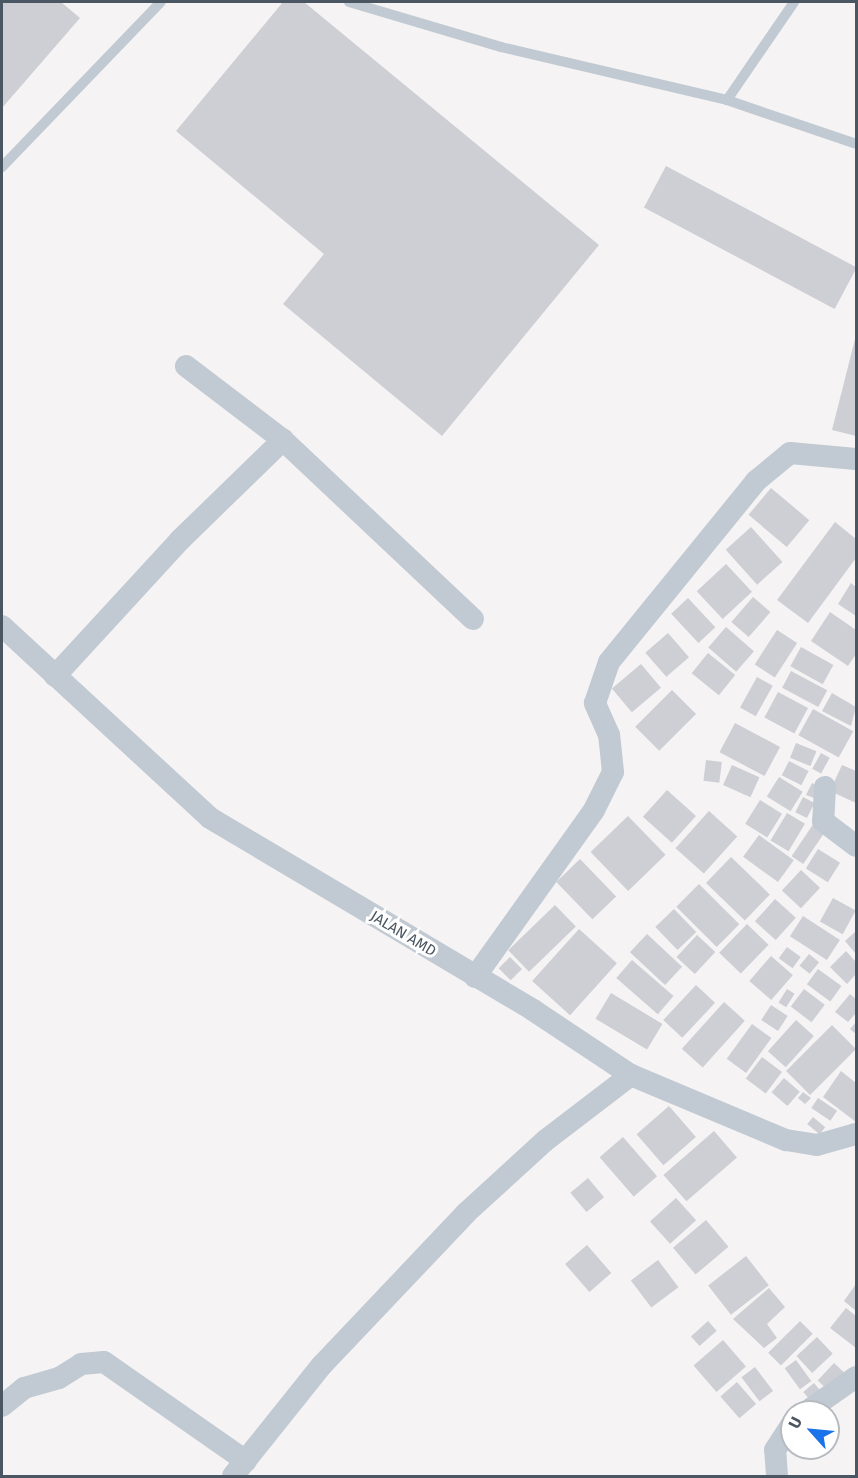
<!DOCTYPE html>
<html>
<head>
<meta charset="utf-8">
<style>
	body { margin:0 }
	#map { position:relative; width:858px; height:1478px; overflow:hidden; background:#f5f3f3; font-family:"Fira Sans",sans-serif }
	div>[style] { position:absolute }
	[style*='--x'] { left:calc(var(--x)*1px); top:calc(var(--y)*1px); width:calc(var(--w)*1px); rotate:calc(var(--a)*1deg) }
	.building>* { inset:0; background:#cdcfd5; transform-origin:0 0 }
	.service>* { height:10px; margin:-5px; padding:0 5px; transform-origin:5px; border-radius:5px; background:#c1cad2 }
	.minor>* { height:22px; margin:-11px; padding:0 11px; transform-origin:11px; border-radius:11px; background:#c1cad2 }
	span { translate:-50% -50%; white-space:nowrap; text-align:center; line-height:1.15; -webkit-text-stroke:6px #fff; paint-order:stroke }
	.street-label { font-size:15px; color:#4a5661 }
	.frame { position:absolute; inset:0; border:3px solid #4a5661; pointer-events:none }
	.north { position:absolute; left:780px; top:1400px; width:60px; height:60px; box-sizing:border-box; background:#fff; border:2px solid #b7bbc0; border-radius:50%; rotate:297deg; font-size:16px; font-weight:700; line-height:24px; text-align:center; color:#4a5661 }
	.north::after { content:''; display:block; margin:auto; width:21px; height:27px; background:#1a73e8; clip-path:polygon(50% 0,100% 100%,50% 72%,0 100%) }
</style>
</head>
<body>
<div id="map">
	<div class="building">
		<div style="clip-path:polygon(2px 2px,61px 2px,80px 18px,2px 108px)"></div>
		<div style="clip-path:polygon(283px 2px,304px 2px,599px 245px,442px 436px,283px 304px,324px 254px,176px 131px)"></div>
		<div style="left:666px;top:166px;width:216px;height:47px;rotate:28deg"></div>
		<div style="clip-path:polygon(856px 335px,856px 436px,832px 430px)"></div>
		<div style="left:771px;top:488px;width:50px;height:35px;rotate:40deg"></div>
		<div style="clip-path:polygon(835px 522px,856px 539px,856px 558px,808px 623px,777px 600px)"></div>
		<div style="left:751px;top:527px;width:47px;height:34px;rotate:48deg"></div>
		<div style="left:726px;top:564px;width:38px;height:40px;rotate:47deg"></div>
		<div style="clip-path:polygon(851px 583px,856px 587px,856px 616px,838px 604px)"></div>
		<div style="left:753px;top:597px;width:23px;height:33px;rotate:41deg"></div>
		<div style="left:688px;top:598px;width:40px;height:23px;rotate:47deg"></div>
		<div style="clip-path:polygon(830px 612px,856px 630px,856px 654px,848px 666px,811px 641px)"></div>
		<div style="left:726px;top:627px;width:37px;height:27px;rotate:41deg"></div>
		<div style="left:777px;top:630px;width:24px;height:41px;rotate:33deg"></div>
		<div style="left:668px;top:633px;width:32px;height:30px;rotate:49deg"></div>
		<div style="left:801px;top:647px;width:37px;height:22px;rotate:29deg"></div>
		<div style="left:708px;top:653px;width:35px;height:26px;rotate:39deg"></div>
		<div style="left:641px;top:664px;width:31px;height:38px;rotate:50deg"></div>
		<div style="left:791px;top:671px;width:41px;height:19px;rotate:28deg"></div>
		<div style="left:757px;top:677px;width:18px;height:35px;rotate:29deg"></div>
		<div style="left:672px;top:690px;width:34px;height:52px;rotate:45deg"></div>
		<div style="left:778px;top:692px;width:34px;height:29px;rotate:28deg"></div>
		<div style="clip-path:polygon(832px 693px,856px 707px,851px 726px,822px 711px)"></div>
		<div style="left:813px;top:709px;width:46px;height:30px;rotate:29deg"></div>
		<div style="left:735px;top:723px;width:51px;height:33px;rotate:28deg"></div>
		<div style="left:796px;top:743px;width:22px;height:16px;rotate:22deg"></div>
		<div style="left:821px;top:753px;width:10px;height:18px;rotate:29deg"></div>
		<div style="left:706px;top:760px;width:16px;height:21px;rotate:7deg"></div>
		<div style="left:789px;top:761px;width:22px;height:16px;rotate:27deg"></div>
		<div style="left:732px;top:765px;width:30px;height:22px;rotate:24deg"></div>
		<div style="clip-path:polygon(842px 765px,856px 771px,856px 803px,830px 791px)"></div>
		<div style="left:779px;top:777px;width:28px;height:23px;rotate:32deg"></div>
		<div style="clip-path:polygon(812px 783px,823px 788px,817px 799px,806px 795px)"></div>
		<div style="left:667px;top:790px;width:39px;height:36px;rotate:42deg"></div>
		<div style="left:803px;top:797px;width:13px;height:17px;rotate:27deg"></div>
		<div style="left:760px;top:800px;width:26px;height:28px;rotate:32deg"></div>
		<div style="left:709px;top:811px;width:38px;height:50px;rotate:42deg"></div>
		<div style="left:787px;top:813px;width:21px;height:32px;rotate:31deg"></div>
		<div style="left:628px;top:816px;width:54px;height:52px;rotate:46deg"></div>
		<div style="left:814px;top:823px;width:14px;height:40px;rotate:34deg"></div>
		<div style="left:759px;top:835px;width:43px;height:27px;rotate:36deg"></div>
		<div style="left:818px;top:849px;width:26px;height:23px;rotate:32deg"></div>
		<div style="left:731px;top:857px;width:54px;height:36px;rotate:44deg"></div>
		<div style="left:580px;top:859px;width:52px;height:33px;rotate:46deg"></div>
		<div style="left:801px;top:870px;width:26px;height:28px;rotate:43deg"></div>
		<div style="left:699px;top:884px;width:57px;height:32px;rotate:45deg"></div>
		<div style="left:833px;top:898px;width:26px;height:27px;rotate:29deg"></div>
		<div style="left:775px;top:899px;width:28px;height:30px;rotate:42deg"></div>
		<div style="left:555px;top:905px;width:30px;height:65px;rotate:46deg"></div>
		<div style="left:674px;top:909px;width:32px;height:26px;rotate:46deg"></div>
		<div style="left:803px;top:916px;width:44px;height:24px;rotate:33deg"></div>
		<div style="left:747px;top:924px;width:30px;height:40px;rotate:44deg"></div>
		<div style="left:579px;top:929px;width:51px;height:70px;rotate:42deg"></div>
		<div style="clip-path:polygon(856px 931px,856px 954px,845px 941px)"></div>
		<div style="left:647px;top:934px;width:48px;height:25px;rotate:43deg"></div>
		<div style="left:697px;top:935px;width:25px;height:30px;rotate:43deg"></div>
		<div style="left:787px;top:947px;width:17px;height:14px;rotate:36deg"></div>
		<div style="clip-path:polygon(846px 951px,856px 962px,856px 974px,847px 984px,830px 967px)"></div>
		<div style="left:809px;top:954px;width:13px;height:15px;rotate:39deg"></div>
		<div style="left:771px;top:956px;width:29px;height:33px;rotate:41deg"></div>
		<div style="left:510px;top:957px;width:17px;height:16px;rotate:45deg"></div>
		<div style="left:632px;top:960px;width:55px;height:24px;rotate:41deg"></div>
		<div style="left:818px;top:969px;width:29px;height:19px;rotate:36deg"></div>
		<div style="left:696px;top:985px;width:26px;height:48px;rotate:43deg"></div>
		<div style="left:787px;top:989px;width:9px;height:16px;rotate:32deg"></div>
		<div style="left:804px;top:989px;width:26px;height:22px;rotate:37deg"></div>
		<div style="left:611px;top:993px;width:60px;height:30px;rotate:31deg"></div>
		<div style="clip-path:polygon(850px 994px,856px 999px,856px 1013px,848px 1022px,835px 1012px)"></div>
		<div style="left:724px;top:1002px;width:28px;height:63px;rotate:42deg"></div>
		<div style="left:771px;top:1005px;width:20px;height:18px;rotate:33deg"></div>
		<div style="left:796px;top:1020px;width:24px;height:42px;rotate:42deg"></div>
		<div style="clip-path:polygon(856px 1022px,856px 1034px,850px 1029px)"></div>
		<div style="left:752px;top:1024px;width:24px;height:43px;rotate:36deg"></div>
		<div style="left:832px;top:1025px;width:34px;height:65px;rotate:45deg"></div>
		<div style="left:762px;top:1057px;width:25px;height:27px;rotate:37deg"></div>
		<div style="clip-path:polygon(841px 1071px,856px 1083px,856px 1122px,823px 1097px)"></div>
		<div style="left:784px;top:1078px;width:21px;height:19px;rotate:41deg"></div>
		<div style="clip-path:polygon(803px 1092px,811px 1098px,805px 1104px,798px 1098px)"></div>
		<div style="left:818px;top:1098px;width:23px;height:12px;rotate:34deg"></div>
		<div style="left:669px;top:1106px;width:41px;height:43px;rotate:49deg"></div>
		<div style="left:813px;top:1117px;width:16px;height:9px;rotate:40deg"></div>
		<div style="left:714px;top:1131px;width:35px;height:67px;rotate:49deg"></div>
		<div style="left:623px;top:1137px;width:52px;height:31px;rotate:49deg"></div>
		<div style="left:588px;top:1178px;width:25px;height:23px;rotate:50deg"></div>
		<div style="left:676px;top:1198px;width:30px;height:35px;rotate:48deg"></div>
		<div style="left:706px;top:1220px;width:35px;height:43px;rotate:50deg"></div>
		<div style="left:587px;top:1245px;width:37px;height:29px;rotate:49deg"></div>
		<div style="left:746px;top:1256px;width:37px;height:48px;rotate:52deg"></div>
		<div style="left:658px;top:1260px;width:34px;height:34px;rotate:53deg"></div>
		<div style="clip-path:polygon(856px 1284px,856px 1311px,844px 1301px)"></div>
		<div style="clip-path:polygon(769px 1288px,785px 1307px,767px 1324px,777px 1338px,764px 1348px,733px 1319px)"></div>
		<div style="clip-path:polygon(846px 1308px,856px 1316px,856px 1348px,830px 1328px)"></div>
		<div style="left:708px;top:1321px;width:13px;height:23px;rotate:48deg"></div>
		<div style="left:800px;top:1321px;width:18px;height:45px;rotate:45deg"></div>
		<div style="left:817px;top:1337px;width:23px;height:28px;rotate:47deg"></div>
		<div style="left:723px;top:1340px;width:35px;height:39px;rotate:49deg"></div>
		<div style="left:796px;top:1360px;width:26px;height:14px;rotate:54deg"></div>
		<div style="left:834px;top:1363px;width:16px;height:24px;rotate:43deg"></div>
		<div style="left:755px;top:1367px;width:30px;height:17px;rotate:53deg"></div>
		<div style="left:737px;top:1382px;width:29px;height:22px;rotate:49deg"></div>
		<div style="left:814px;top:1383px;width:16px;height:14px;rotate:50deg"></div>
	</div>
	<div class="service">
		<div style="--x:349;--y:2;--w:159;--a:16.5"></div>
		<div style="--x:501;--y:47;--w:232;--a:13.2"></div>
		<div style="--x:727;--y:100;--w:136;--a:18.8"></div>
		<div style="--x:727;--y:100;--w:119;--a:-55.6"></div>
		<div style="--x:2;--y:167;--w:229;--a:-46.1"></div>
	</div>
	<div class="minor">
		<div style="--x:283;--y:440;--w:261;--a:43.3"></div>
		<div style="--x:2;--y:626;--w:283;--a:42.7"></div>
		<div style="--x:210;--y:818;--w:376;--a:30.7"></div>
		<div style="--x:533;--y:1010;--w:118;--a:33.6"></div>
		<div style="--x:631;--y:1075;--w:168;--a:22.8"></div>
		<div style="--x:786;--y:1140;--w:31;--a:9"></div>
		<div style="--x:817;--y:1145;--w:41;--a:-15.8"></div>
		<div style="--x:55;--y:676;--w:185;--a:-47.4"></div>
		<div style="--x:180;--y:540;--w:144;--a:-44.2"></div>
		<div style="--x:283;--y:440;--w:122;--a:-142.7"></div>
		<div style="--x:825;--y:787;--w:34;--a:93"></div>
		<div style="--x:823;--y:821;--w:41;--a:37.1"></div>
		<div style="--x:475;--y:977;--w:205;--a:-54.5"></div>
		<div style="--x:594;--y:810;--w:42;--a:-63.4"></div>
		<div style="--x:613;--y:772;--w:37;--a:-96"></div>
		<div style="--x:609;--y:735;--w:35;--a:-114"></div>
		<div style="--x:595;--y:703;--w:43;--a:-71.1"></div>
		<div style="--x:609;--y:662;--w:233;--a:-50.9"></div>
		<div style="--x:756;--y:481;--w:44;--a:-39.5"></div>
		<div style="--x:790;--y:453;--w:66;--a:5.2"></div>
		<div style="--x:2;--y:1406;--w:28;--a:-39"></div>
		<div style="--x:24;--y:1388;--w:36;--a:-16"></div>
		<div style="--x:59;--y:1378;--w:26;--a:-32"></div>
		<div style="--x:81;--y:1364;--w:23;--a:-5"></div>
		<div style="--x:104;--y:1362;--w:173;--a:34.9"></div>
		<div style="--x:806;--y:1412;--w:61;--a:-35"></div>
		<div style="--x:233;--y:1476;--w:142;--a:-51.3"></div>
		<div style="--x:322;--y:1365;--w:209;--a:-46.5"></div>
		<div style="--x:466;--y:1213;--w:108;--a:-42.4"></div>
		<div style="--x:546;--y:1140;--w:107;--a:-37.4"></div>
		<div style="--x:777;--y:1476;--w:26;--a:-94"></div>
		<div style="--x:775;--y:1450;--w:31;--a:-57"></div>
	</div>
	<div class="street-label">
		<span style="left:403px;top:934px;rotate:31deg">JALAN AMD</span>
	</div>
	<div class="frame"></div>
	<div class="north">U</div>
</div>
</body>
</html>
